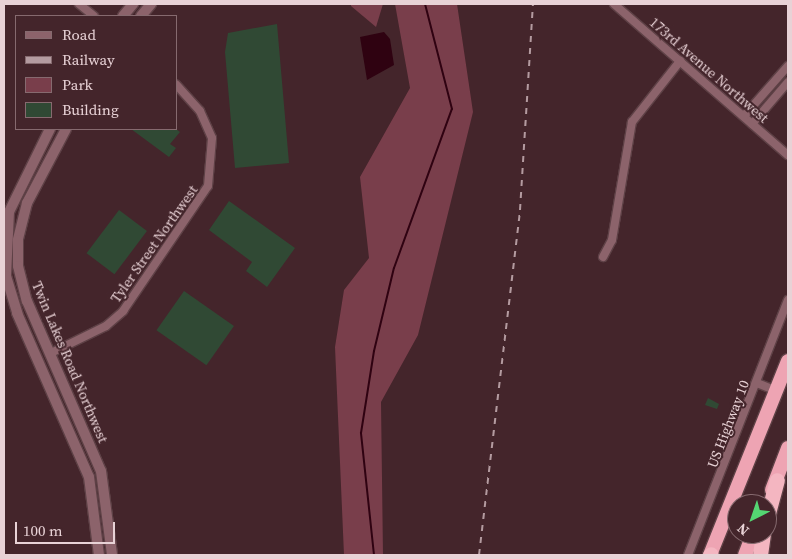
<!DOCTYPE html>
<html>
<head>
<meta charset="utf-8">
<style>
	body { margin:0 }
	#map { position:relative; width:792px; height:559px; overflow:hidden; background:#44252b; font-family:"Source Serif 4",serif }
	div>[style] { position:absolute }
	[style*='--x'] { left:calc(var(--x)*1px); top:calc(var(--y)*1px); width:calc(var(--w)*1px); rotate:calc(var(--a)*1deg) }
	.green>* { inset:0; background:#793e4b }
	.water>* { inset:0; background:#2f0211 }
	.stream>* { height:2px; margin:-1px; padding:0 1px; transform-origin:1px; border-radius:1px; background:#2f0211 }
	.building>* { inset:0; background:#304934; transform-origin:0 0 }
	.roads { filter:drop-shadow(1px 0 #5e4146) drop-shadow(-1px 0 #5e4146) drop-shadow(0 1px #5e4146) drop-shadow(0 -1px #5e4146) }
	.minor>* { height:8px; margin:-4px; padding:0 4px; transform-origin:4px; border-radius:4px; background:#8c636b }
	.tertiary>* { height:10px; margin:-5px; padding:0 5px; transform-origin:5px; border-radius:5px; background:#8c636b }
	.trunk>* { height:14px; margin:-7px; padding:0 7px; transform-origin:7px; border-radius:7px; background:#eea4b3 }
	.motorway>* { height:15px; margin:-7.5px; padding:0 7.5px; transform-origin:7.5px; border-radius:7.5px; background:#f4b6c1 }
	.rail>* { height:2px; margin-top:-1px; transform-origin:0; background:repeating-linear-gradient(90deg,#b49ba0 0 6px,transparent 0 12px) }
	span { translate:-50% -50%; white-space:nowrap; text-align:center; line-height:1.15; -webkit-text-stroke:4px #44252b; paint-order:stroke }
	.street-label { font-size:14px; color:#e8d2d6 }
	.frame { position:absolute; inset:0; border:5px solid #e8d2d6; pointer-events:none }
	.legend { position:absolute; left:15px; top:15px; width:162px; height:115px; box-sizing:border-box; background:#44252b; border:1px solid #866a6f; margin:0; padding:6px 9px; list-style:none; font-size:15px; color:#e8d2d6 }
	.legend li { display:flex; align-items:center; gap:10px; height:25px }
	.legend b { width:25px; border:1px solid #866a6f }
	.north { position:absolute; left:727px; top:494px; width:50px; height:50px; box-sizing:border-box; background:#44252b; border:1px solid #866a6f; border-radius:50%; rotate:221deg; font-size:14px; font-weight:700; line-height:20px; text-align:center; color:#e8d2d6 }
	.north::after { content:''; display:block; margin:auto; width:18px; height:22px; background:#54d672; clip-path:polygon(50% 0,100% 100%,50% 72%,0 100%) }
	.scale { position:absolute; left:15px; top:522px; width:100px; height:22px; box-sizing:border-box; border:2px solid #e8d2d6; border-top:0; padding-left:6px; font-size:15px; line-height:18px; white-space:nowrap; color:#e8d2d6; -webkit-text-stroke:4px #44252b; paint-order:stroke }
</style>
</head>
<body>
<div id="map">
	<div class="green">
		<div style="clip-path:polygon(351px 4px,383px 4px,376px 27px,351px 6px)"></div>
		<div style="clip-path:polygon(395px 4px,457px 4px,473px 112px,418px 335px,381px 402px,383px 555px,344px 555px,335px 347px,344px 290px,369px 258px,360px 177px,410px 88px)"></div>
	</div>
	<div class="water">
		<div style="clip-path:polygon(384px 32px,390px 39px,394px 65px,367px 80px,360px 37px)"></div>
	</div>
	<div class="stream">
		<div style="--x:374;--y:555;--w:123;--a:-96.1"></div>
		<div style="--x:361;--y:433;--w:83;--a:-81"></div>
		<div style="--x:374;--y:351;--w:85;--a:-76.5"></div>
		<div style="--x:394;--y:268;--w:169;--a:-70"></div>
		<div style="--x:452;--y:109;--w:108;--a:-104.4"></div>
	</div>
	<div class="building">
		<div style="clip-path:polygon(277px 24px,289px 163px,235px 168px,225px 52px,228px 33px)"></div>
		<div style="clip-path:polygon(131px 129px,176px 129px,180px 132px,170px 144px,176px 148px,169px 157px)"></div>
		<div style="clip-path:polygon(229px 201px,295px 248px,267px 287px,246px 271px,252px 262px,209px 230px)"></div>
		<div style="left:119px;top:210px;width:35px;height:54px;rotate:37deg"></div>
		<div style="left:184px;top:291px;width:61px;height:48px;rotate:35deg"></div>
		<div style="clip-path:polygon(708px 398px,719px 404px,717px 409px,705px 405px)"></div>
	</div>
	<div class="roads">
		<div class="minor">
			<div style="--x:79;--y:4;--w:19;--a:39"></div>
			<div style="--x:614;--y:4;--w:230;--a:41"></div>
			<div style="--x:744;--y:116;--w:67;--a:-48.7"></div>
			<div style="--x:752;--y:124;--w:55;--a:-49.4"></div>
			<div style="--x:603;--y:257;--w:19;--a:-62"></div>
			<div style="--x:612;--y:240;--w:120;--a:-80.4"></div>
			<div style="--x:632;--y:122;--w:78;--a:-51.8"></div>
			<div style="--x:51;--y:353;--w:61;--a:-26.1"></div>
			<div style="--x:106;--y:326;--w:23;--a:-41"></div>
			<div style="--x:123;--y:311;--w:151;--a:-55.8"></div>
			<div style="--x:208;--y:186;--w:48;--a:-85.2"></div>
			<div style="--x:212;--y:138;--w:30;--a:-114"></div>
			<div style="--x:200;--y:111;--w:36;--a:-132"></div>
			<div style="--x:757;--y:383;--w:22;--a:22"></div>
			<div style="--x:688;--y:555;--w:274;--a:-68.6"></div>
		</div>
		<div class="tertiary">
			<div style="--x:123;--y:16;--w:16;--a:-50"></div>
			<div style="--x:141;--y:16;--w:16;--a:-50"></div>
			<div style="--x:50;--y:129;--w:93;--a:116.3"></div>
			<div style="--x:9;--y:212;--w:64;--a:92.7"></div>
			<div style="--x:6;--y:276;--w:39;--a:73"></div>
			<div style="--x:17;--y:313;--w:179;--a:66.3"></div>
			<div style="--x:89;--y:477;--w:79;--a:82.7"></div>
			<div style="--x:66;--y:129;--w:84;--a:117.8"></div>
			<div style="--x:27;--y:203;--w:38;--a:104"></div>
			<div style="--x:18;--y:240;--w:26;--a:90"></div>
			<div style="--x:18;--y:266;--w:36;--a:76"></div>
			<div style="--x:27;--y:301;--w:185;--a:66.5"></div>
			<div style="--x:101;--y:471;--w:85;--a:82.5"></div>
		</div>
		<div class="trunk">
			<div style="--x:772;--y:490;--w:45;--a:-69.1"></div>
			<div style="--x:710;--y:555;--w:209;--a:-68.1"></div>
			<div style="--x:745;--y:555;--w:22;--a:-69"></div>
		</div>
		<div class="motorway">
			<div style="--x:767;--y:517;--w:38;--a:-75"></div>
			<div style="--x:710;--y:555;--w:1;--a:-45"></div>
			<div style="--x:760;--y:555;--w:21;--a:-82"></div>
		</div>
	</div>
	<div class="rail">
		<div style="--x:479;--y:555;--w:347;--a:-83.2"></div>
		<div style="--x:520;--y:210;--w:206;--a:-86.4"></div>
	</div>
	<div class="street-label">
		<span style="left:709px;top:70px;rotate:41deg">173rd Avenue Northwest</span>
		<span style="left:154px;top:244px;rotate:-55deg">Tyler Street Northwest</span>
		<span style="left:70px;top:362px;rotate:67deg">Twin Lakes Road Northwest</span>
		<span style="left:728px;top:424px;rotate:-69deg">US Highway 10</span>
	</div>
	<div class="frame"></div>
	<ul class="legend">
	<li><b style="height:6px;background:#8c636b"></b>Road</li>
	<li><b style="height:6px;background:#b49ba0"></b>Railway</li>
	<li><b style="height:14px;background:#793e4b"></b>Park</li>
	<li><b style="height:14px;background:#304934"></b>Building</li>
	</ul>
	<div class="north">N</div>
	<div class="scale">100 m</div>
</div>
</body>
</html>
